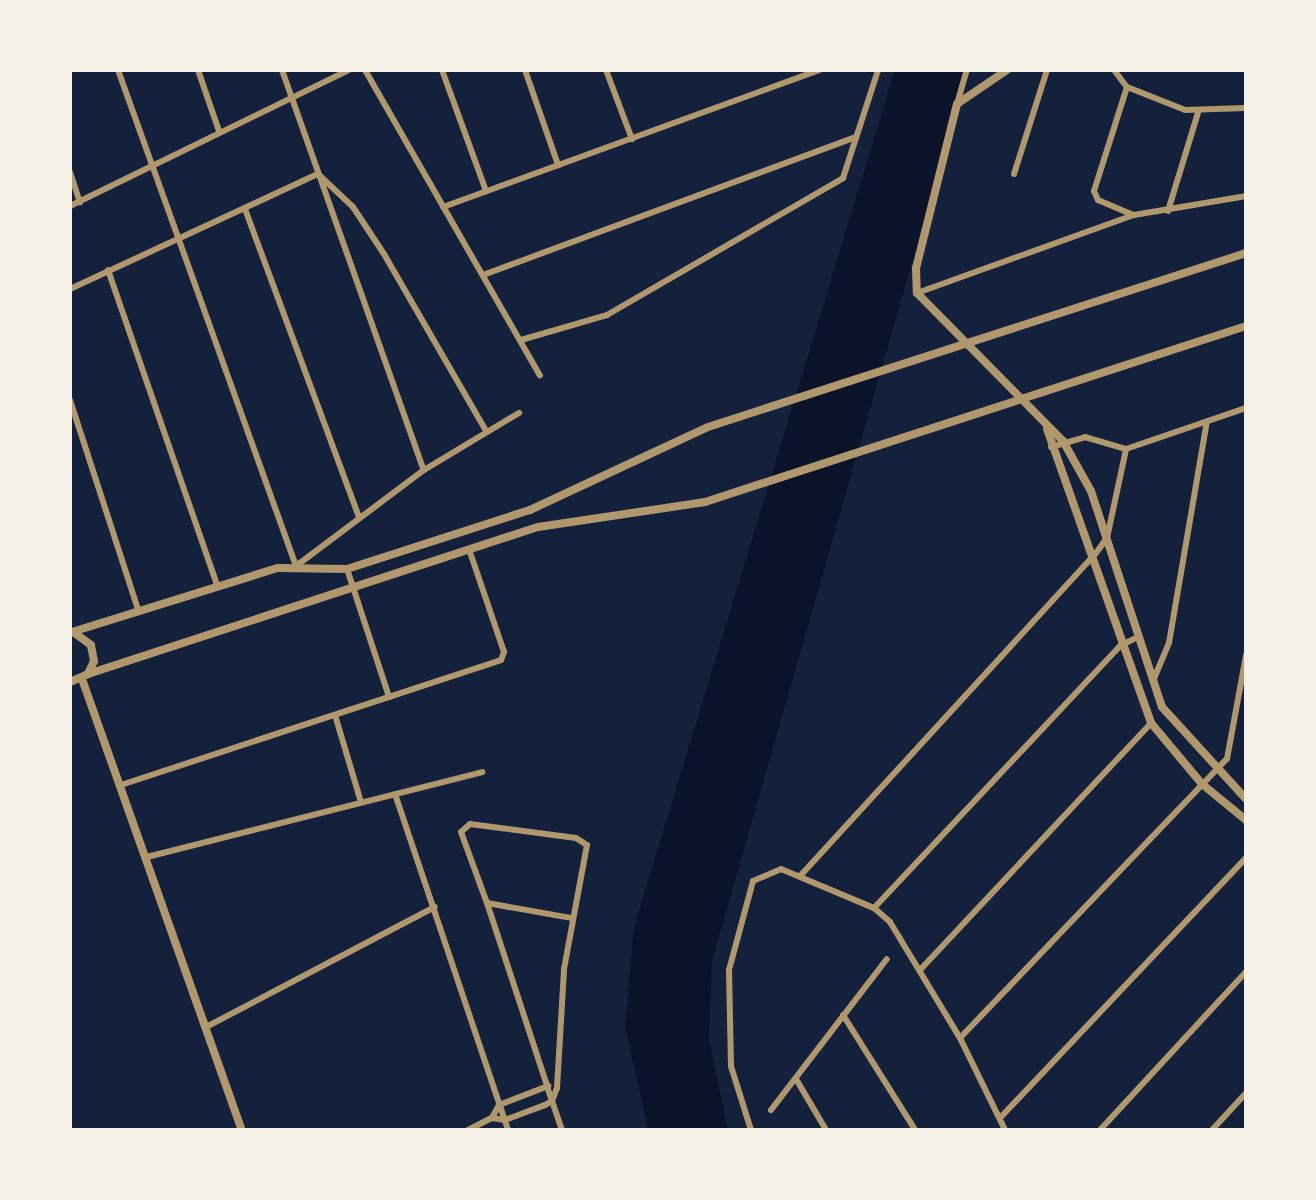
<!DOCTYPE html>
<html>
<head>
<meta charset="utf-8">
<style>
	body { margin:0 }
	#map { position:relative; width:1316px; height:1200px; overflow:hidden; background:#14213d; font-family:"Archivo Narrow",sans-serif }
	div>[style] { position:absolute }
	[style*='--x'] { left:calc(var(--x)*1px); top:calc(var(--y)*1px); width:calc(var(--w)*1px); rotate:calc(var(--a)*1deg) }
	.water>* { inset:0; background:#0b132b }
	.minor>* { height:6px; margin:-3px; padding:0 3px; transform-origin:3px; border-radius:3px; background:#b1986c }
	.tertiary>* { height:8px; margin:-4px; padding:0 4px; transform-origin:4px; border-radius:4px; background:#b1986c }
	span { translate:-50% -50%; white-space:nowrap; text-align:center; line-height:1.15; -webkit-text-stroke:5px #f6f1e7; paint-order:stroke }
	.frame { position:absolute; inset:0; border:72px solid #f6f1e7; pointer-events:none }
</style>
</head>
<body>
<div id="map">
	<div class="water">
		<div style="clip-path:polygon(895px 70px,967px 70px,712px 961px,709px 1039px,728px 1130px,648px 1130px,625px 1026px,634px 927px)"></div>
	</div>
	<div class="minor">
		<div style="--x:118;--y:70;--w:527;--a:70.26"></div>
		<div style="--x:296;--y:566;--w:160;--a:-36.9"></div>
		<div style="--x:424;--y:470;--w:111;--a:-31"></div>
		<div style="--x:198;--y:70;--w:65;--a:71"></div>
		<div style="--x:282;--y:70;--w:424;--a:70.5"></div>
		<div style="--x:365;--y:70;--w:352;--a:60.2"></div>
		<div style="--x:442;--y:70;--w:129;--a:70"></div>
		<div style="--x:525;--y:70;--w:101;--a:70.8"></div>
		<div style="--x:606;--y:70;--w:74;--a:69.4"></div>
		<div style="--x:1114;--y:70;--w:21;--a:53"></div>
		<div style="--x:1127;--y:87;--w:62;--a:21.6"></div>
		<div style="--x:1185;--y:110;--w:61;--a:-1.9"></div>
		<div style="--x:1127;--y:87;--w:109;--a:107.6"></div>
		<div style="--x:1094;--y:191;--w:10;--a:66"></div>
		<div style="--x:1098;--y:200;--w:39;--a:23"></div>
		<div style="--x:957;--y:104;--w:35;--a:-74"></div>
		<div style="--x:70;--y:172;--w:32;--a:72"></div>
		<div style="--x:1014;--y:174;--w:109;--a:-72.4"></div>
		<div style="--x:70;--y:206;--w:310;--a:-26"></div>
		<div style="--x:443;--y:207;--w:400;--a:-20"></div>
		<div style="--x:245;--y:209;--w:329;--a:69.7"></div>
		<div style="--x:1168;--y:211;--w:102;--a:-73"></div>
		<div style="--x:108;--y:270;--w:336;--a:70.9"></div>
		<div style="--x:483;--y:275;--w:398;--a:-20.3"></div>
		<div style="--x:70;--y:289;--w:273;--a:-24.9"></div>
		<div style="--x:318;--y:174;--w:48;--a:43.3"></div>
		<div style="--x:353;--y:207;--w:56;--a:56.6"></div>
		<div style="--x:384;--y:254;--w:204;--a:60"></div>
		<div style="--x:917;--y:293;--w:231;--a:-19.8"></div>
		<div style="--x:1134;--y:215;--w:114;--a:-9.6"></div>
		<div style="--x:521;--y:340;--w:90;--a:-16.2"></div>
		<div style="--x:607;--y:315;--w:273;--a:-30.1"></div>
		<div style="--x:843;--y:178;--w:114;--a:-72"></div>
		<div style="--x:70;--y:400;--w:223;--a:72"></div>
		<div style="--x:1051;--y:447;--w:35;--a:-16"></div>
		<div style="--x:1085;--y:437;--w:43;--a:16.3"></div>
		<div style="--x:1126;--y:449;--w:127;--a:-18.9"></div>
		<div style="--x:347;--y:569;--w:135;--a:71.8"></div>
		<div style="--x:1153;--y:681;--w:41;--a:-67.2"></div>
		<div style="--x:1169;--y:643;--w:225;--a:-80.3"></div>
		<div style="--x:335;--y:715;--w:91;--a:73.4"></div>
		<div style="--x:121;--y:785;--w:400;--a:-18.2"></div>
		<div style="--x:501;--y:660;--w:9;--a:-69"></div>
		<div style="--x:504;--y:652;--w:106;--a:-108.8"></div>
		<div style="--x:395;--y:794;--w:354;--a:71.4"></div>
		<div style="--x:147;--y:857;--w:346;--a:-14.2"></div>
		<div style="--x:801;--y:875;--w:437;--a:-47.5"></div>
		<div style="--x:1096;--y:553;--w:19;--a:-54"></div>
		<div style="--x:1107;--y:538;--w:91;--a:-77.9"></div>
		<div style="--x:487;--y:903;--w:85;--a:10.1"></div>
		<div style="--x:874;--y:908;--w:359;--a:-46.8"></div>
		<div style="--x:1120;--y:646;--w:18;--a:-27"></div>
		<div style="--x:920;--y:970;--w:338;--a:-46.9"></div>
		<div style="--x:843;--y:1015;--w:136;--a:57.9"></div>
		<div style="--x:208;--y:1026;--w:256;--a:-27.7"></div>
		<div style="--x:960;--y:1038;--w:386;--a:-46.3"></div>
		<div style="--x:1227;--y:759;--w:106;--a:-79.6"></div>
		<div style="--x:796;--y:1079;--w:59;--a:59.5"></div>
		<div style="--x:771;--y:1110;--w:190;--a:-52.5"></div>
		<div style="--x:492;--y:1118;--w:13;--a:9"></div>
		<div style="--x:505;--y:1120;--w:43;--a:-20.6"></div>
		<div style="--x:545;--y:1105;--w:8;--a:-30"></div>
		<div style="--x:552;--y:1101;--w:14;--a:-69"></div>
		<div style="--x:557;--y:1088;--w:119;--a:-86.6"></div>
		<div style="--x:564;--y:969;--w:126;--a:-79.5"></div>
		<div style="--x:587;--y:845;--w:13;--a:-148"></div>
		<div style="--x:576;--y:838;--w:107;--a:-172.5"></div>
		<div style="--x:470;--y:824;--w:12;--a:138"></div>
		<div style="--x:461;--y:832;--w:76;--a:69.9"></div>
		<div style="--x:487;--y:903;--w:193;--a:71.8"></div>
		<div style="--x:547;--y:1086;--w:16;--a:72"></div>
		<div style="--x:552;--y:1101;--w:31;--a:71"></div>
		<div style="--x:1000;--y:1118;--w:358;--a:-46.6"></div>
		<div style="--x:468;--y:1130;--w:27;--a:-27"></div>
		<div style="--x:492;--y:1118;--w:15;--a:-62"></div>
		<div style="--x:499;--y:1105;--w:53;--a:-21.2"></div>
		<div style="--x:751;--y:1130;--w:67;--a:-107.4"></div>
		<div style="--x:731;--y:1066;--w:96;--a:-91.2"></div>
		<div style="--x:729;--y:970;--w:92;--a:-74.9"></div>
		<div style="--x:753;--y:881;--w:30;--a:-23"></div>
		<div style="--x:781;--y:869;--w:101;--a:22.8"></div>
		<div style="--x:874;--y:908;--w:21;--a:41"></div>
		<div style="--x:890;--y:922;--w:135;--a:58.9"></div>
		<div style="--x:960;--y:1038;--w:102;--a:63.9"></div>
		<div style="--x:1100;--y:1130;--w:215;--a:-47.3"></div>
		<div style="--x:1212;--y:1130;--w:50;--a:-47.4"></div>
	</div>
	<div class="tertiary">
		<div style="--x:1007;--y:70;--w:60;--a:145.8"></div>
		<div style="--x:957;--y:104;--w:169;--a:104"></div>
		<div style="--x:916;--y:268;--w:25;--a:88"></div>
		<div style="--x:917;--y:293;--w:208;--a:45.4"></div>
		<div style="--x:1063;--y:441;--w:57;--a:60.8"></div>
		<div style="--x:1091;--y:491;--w:227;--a:71.8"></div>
		<div style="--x:1162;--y:707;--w:125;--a:47.6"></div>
		<div style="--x:1047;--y:429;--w:312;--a:70.5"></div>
		<div style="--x:1151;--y:723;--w:80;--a:50.1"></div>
		<div style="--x:1202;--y:784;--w:57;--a:39.3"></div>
		<div style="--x:72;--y:632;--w:216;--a:-17.3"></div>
		<div style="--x:278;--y:568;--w:69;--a:0.8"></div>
		<div style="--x:347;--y:569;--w:192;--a:-17.9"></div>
		<div style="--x:530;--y:510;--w:196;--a:-25"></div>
		<div style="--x:708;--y:427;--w:565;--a:-17.92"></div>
		<div style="--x:88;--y:674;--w:473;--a:-18.1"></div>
		<div style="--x:538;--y:527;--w:169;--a:-8.5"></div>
		<div style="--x:705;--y:502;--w:569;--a:-18.02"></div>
		<div style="--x:82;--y:679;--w:479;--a:70.5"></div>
		<div style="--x:70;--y:682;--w:20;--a:-24"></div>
		<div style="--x:88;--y:674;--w:14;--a:-65"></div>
		<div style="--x:94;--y:661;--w:16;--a:-101"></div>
		<div style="--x:91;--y:645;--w:22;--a:-144"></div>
	</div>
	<div class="frame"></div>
</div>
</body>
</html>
